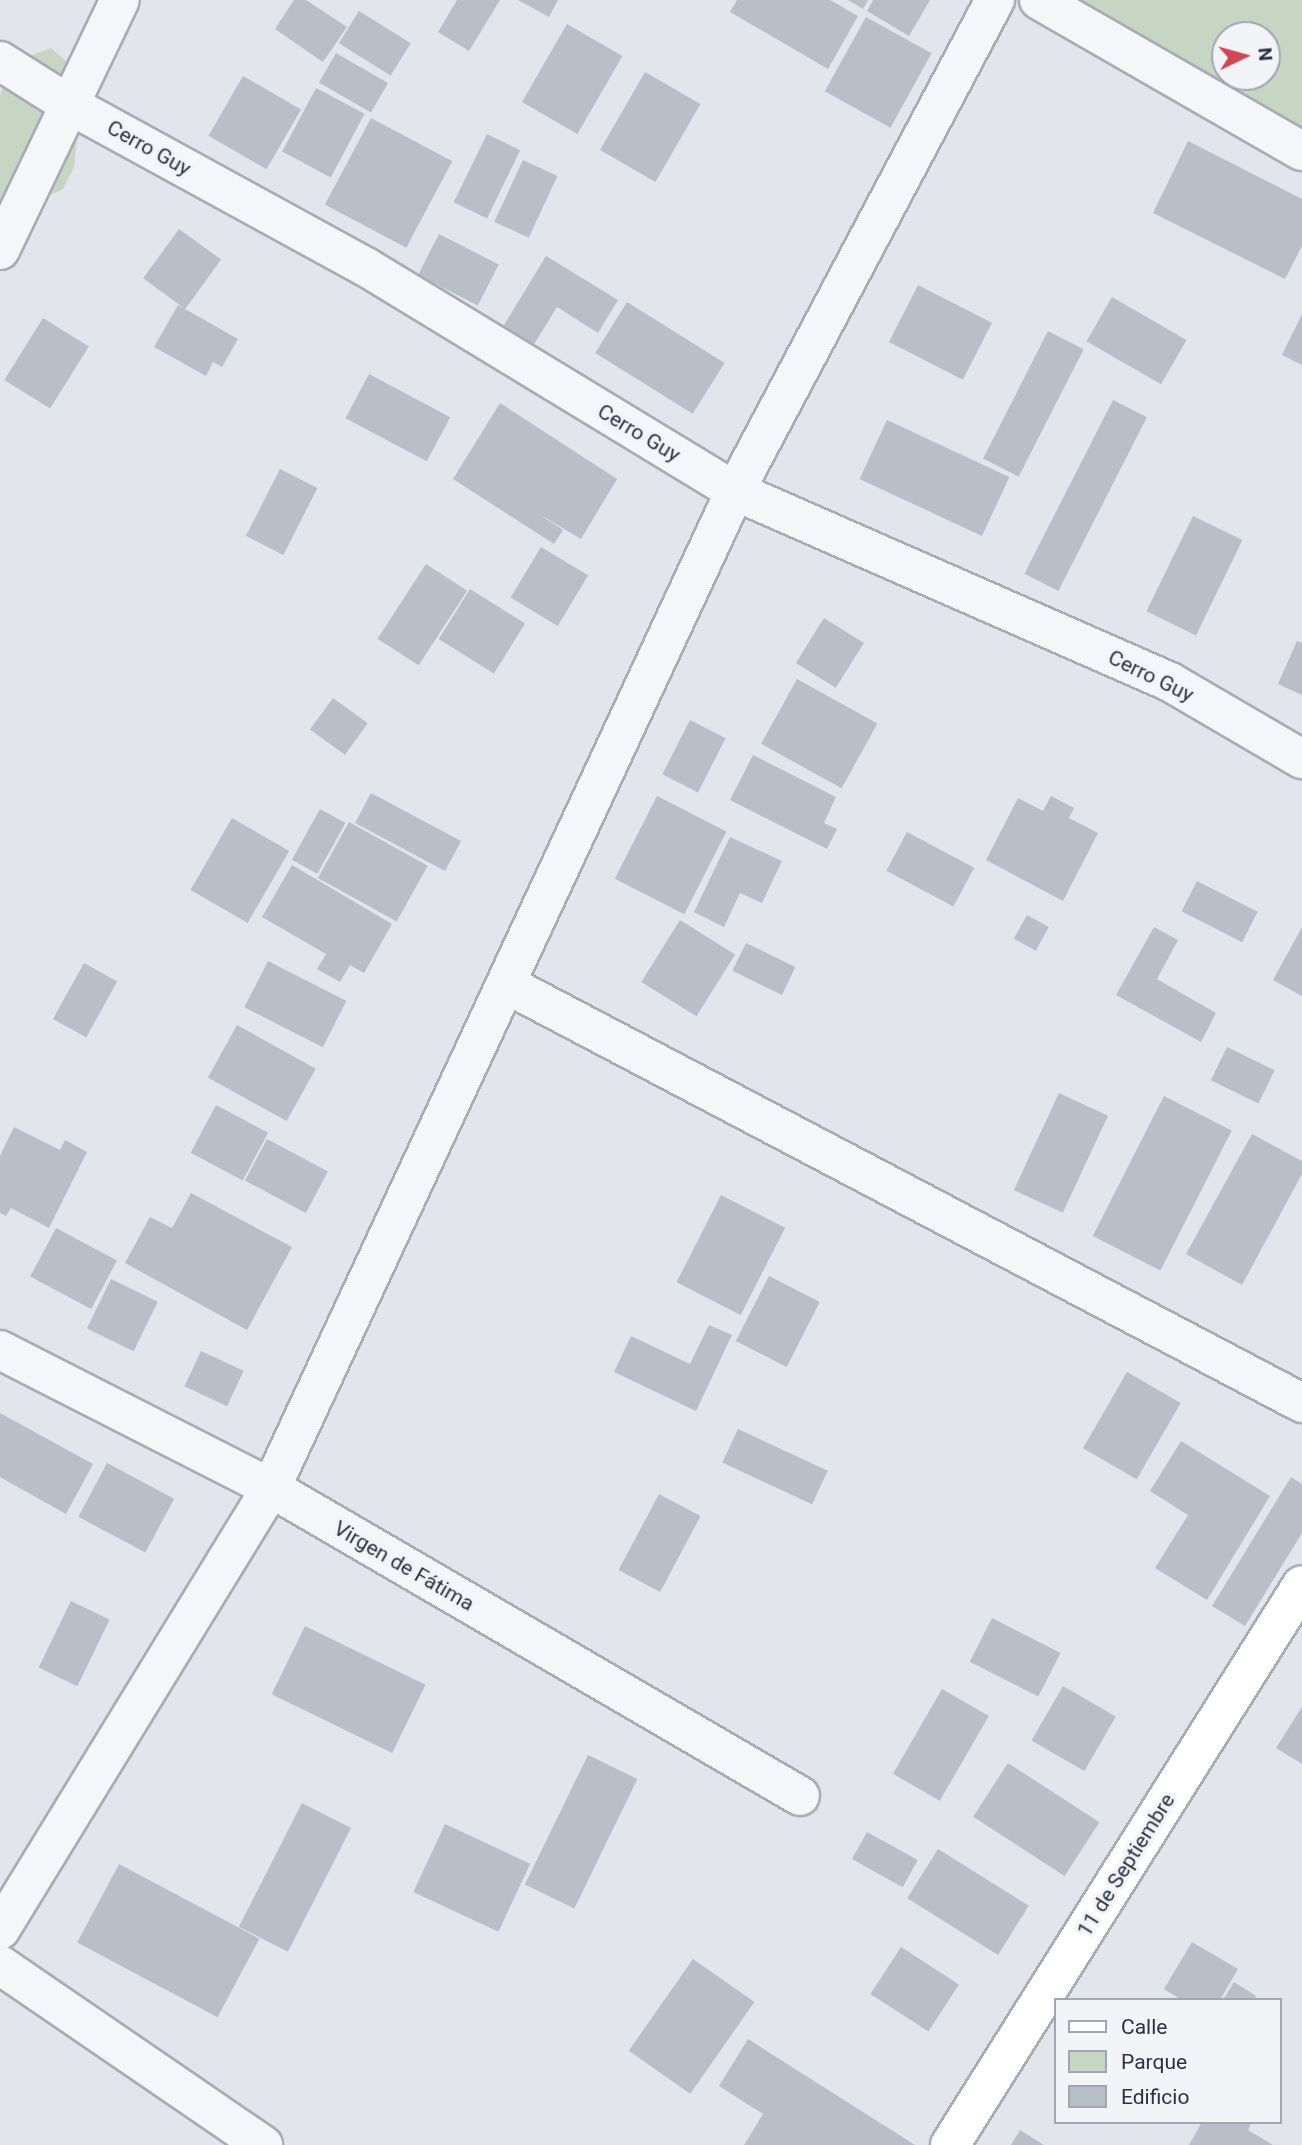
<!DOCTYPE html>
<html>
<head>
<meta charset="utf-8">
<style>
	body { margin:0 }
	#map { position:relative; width:1302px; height:2145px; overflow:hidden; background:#e2e5eb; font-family:Roboto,sans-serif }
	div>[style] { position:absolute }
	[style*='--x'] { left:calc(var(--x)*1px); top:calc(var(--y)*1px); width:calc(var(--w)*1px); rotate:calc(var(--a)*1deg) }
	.green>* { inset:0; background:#c7d5c3 }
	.building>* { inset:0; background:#b9bec8; transform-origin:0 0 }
	.roads { filter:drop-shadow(2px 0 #a7acb5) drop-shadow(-2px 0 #a7acb5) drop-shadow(0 2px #a7acb5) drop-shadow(0 -2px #a7acb5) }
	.minor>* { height:38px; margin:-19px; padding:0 19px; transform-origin:19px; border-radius:19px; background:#f5f6f9 }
	.tertiary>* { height:38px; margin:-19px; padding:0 19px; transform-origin:19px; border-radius:19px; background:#f5f6f9 }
	.secondary>* { height:38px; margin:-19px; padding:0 19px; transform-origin:19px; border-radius:19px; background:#fff }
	span { translate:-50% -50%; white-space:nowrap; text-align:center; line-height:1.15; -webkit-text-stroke:7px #f2f4f8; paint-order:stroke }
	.street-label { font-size:21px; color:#293243 }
	.legend { position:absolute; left:1054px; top:1998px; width:228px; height:126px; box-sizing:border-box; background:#f2f4f8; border:2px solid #a2a6b0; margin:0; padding:9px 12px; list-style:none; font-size:21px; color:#293243 }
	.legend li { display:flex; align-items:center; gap:14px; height:35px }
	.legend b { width:35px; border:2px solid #a2a6b0 }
	.north { position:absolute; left:1211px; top:21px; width:70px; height:70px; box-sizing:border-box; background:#f2f4f8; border:2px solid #a2a6b0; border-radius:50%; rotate:85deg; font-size:19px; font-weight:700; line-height:28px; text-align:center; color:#293243 }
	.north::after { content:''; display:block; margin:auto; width:24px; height:32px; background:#d14557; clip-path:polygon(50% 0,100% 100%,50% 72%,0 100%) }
</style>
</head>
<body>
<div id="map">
	<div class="green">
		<div style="clip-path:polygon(evenodd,1039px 0,1302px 0,1302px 149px,1039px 0,1225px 35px,1267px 35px,1267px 77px,1225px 77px,1225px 35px)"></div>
		<div style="clip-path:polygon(51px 48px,67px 62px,66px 85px,78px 125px,74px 167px,63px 189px,0 220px,0 96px,11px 63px)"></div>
	</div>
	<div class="building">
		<div style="clip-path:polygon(294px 0,306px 0,347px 27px,323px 62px,275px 29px)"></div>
		<div style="clip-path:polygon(457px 0,500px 0,469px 51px,438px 32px)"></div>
		<div style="clip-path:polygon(518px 0,558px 0,549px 17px)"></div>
		<div style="clip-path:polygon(737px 0,830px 0,858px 16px,828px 69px,730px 12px)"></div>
		<div style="clip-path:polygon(848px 0,868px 0,863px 9px)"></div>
		<div style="clip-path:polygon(873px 0,930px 0,909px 36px,867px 11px)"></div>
		<div style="left:359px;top:11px;width:61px;height:38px;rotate:32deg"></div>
		<div style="left:866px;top:17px;width:75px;height:85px;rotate:29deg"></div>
		<div style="left:567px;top:24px;width:64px;height:90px;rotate:30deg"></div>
		<div style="left:336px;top:53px;width:60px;height:34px;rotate:30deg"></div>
		<div style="left:645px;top:72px;width:64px;height:90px;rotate:30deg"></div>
		<div style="left:243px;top:76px;width:67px;height:69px;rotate:30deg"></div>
		<div style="left:316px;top:88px;width:55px;height:72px;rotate:28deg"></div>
		<div style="left:371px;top:118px;width:92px;height:98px;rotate:28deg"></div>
		<div style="left:487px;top:134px;width:37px;height:76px;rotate:26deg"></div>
		<div style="clip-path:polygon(1188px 141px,1302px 199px,1302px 246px,1285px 279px,1153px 213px)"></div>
		<div style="left:523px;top:160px;width:38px;height:68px;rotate:25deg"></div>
		<div style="left:179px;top:229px;width:52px;height:61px;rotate:36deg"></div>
		<div style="left:439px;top:234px;width:67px;height:46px;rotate:27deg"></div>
		<div style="clip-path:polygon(546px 256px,618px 300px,598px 333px,557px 307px,528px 354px,498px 335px)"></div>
		<div style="left:918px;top:285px;width:83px;height:64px;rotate:27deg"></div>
		<div style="left:1112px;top:297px;width:86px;height:51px;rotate:30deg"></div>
		<div style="left:627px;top:302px;width:115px;height:60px;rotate:32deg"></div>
		<div style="clip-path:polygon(178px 305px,238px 339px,222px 367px,213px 362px,206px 376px,154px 347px)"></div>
		<div style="clip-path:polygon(1302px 314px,1302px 365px,1282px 355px)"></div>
		<div style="left:43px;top:318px;width:54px;height:73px;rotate:32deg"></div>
		<div style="left:1048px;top:331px;width:40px;height:143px;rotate:27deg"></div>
		<div style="left:369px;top:374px;width:92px;height:50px;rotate:28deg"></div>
		<div style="left:1113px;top:400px;width:38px;height:195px;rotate:27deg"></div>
		<div style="clip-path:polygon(500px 403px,617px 479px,581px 539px,537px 513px,563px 530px,554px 544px,453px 479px)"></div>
		<div style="left:887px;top:420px;width:135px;height:65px;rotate:25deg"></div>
		<div style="left:280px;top:469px;width:42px;height:75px;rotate:27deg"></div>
		<div style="left:1193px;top:516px;width:55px;height:106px;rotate:26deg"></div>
		<div style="left:541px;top:547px;width:55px;height:59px;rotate:31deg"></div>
		<div style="left:426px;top:564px;width:49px;height:89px;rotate:33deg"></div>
		<div style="left:470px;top:589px;width:65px;height:59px;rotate:32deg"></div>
		<div style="left:824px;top:618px;width:47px;height:53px;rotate:32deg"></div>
		<div style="clip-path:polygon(1297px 641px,1302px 643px,1302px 695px,1278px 684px)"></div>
		<div style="left:797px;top:679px;width:92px;height:74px;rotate:29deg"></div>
		<div style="left:333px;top:698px;width:43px;height:39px;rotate:36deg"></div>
		<div style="left:690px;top:720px;width:40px;height:61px;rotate:27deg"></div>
		<div style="clip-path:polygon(753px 755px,836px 797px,824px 823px,837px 829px,827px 849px,730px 800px)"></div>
		<div style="left:371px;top:793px;width:102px;height:34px;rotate:28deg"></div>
		<div style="left:657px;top:796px;width:78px;height:93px;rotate:27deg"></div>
		<div style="clip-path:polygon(1051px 796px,1074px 808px,1069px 818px,1098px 833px,1063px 901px,986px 860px,1018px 798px,1043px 811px)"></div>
		<div style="left:320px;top:809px;width:29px;height:58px;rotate:29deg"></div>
		<div style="left:232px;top:818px;width:66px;height:83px;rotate:30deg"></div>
		<div style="left:349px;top:822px;width:90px;height:64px;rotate:29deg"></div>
		<div style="left:907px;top:832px;width:76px;height:44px;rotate:28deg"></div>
		<div style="clip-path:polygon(730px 837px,782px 861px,762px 903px,740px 893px,724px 927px,694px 912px)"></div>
		<div style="clip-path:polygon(292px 865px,392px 924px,364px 973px,350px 965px,340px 982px,317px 969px,326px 954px,262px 917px)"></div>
		<div style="left:1197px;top:881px;width:68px;height:34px;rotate:27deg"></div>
		<div style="left:1027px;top:915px;width:25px;height:27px;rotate:29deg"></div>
		<div style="left:680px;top:920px;width:65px;height:73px;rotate:32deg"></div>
		<div style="clip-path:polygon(1154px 927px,1178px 940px,1157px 979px,1216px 1013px,1201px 1042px,1116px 995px)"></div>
		<div style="clip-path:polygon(1302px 927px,1302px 996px,1273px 980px)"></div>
		<div style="left:746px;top:943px;width:55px;height:31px;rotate:26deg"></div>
		<div style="left:268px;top:961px;width:88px;height:52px;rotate:27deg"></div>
		<div style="left:84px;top:963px;width:38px;height:64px;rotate:29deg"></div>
		<div style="left:237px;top:1025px;width:90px;height:60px;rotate:29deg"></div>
		<div style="left:1227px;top:1047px;width:53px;height:37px;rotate:26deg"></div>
		<div style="left:1059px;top:1093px;width:54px;height:107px;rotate:25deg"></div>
		<div style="left:1164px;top:1096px;width:76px;height:157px;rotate:27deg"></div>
		<div style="left:216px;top:1105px;width:59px;height:54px;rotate:28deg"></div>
		<div style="clip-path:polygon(14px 1127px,60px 1150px,65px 1140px,87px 1152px,49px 1228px,11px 1208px,6px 1216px,0 1213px,0 1156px)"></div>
		<div style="clip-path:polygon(1252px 1134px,1302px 1161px,1302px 1174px,1242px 1285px,1186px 1254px)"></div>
		<div style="left:267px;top:1139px;width:69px;height:47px;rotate:28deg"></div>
		<div style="clip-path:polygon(191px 1193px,292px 1247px,247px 1330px,125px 1263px,150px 1217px,172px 1228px)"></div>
		<div style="left:721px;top:1195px;width:72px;height:98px;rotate:27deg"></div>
		<div style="left:56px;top:1228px;width:69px;height:55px;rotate:28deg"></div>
		<div style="left:769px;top:1276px;width:57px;height:73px;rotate:27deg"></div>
		<div style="left:111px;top:1279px;width:52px;height:55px;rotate:26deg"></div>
		<div style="clip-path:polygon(709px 1325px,732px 1335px,696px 1411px,614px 1372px,631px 1336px,690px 1364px)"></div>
		<div style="left:201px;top:1351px;width:47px;height:39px;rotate:25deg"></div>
		<div style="left:1127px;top:1372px;width:62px;height:88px;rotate:30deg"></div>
		<div style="clip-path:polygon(0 1413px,93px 1464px,66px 1514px,0 1477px)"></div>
		<div style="left:738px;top:1429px;width:99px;height:37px;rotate:25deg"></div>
		<div style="clip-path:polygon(1181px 1441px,1270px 1496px,1207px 1600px,1155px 1568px,1188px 1515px,1150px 1491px)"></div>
		<div style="left:107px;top:1463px;width:76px;height:61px;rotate:28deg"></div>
		<div style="clip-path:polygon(1291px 1477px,1302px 1484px,1302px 1533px,1245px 1626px,1212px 1606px)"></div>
		<div style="left:659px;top:1494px;width:47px;height:86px;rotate:28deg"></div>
		<div style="left:71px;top:1601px;width:43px;height:74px;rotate:26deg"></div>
		<div style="left:992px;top:1618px;width:77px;height:49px;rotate:27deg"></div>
		<div style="left:305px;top:1626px;width:134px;height:76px;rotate:26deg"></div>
		<div style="left:1063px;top:1686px;width:61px;height:63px;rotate:30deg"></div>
		<div style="left:942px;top:1689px;width:54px;height:98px;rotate:30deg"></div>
		<div style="clip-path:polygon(1302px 1707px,1302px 1764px,1276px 1748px)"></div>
		<div style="left:588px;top:1755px;width:55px;height:144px;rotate:26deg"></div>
		<div style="left:1008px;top:1763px;width:109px;height:64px;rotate:33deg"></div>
		<div style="left:302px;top:1803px;width:55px;height:139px;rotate:27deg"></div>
		<div style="left:445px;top:1824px;width:94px;height:75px;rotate:25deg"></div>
		<div style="left:867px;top:1832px;width:58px;height:31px;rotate:29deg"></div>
		<div style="left:938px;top:1849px;width:107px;height:58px;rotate:32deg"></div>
		<div style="left:119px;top:1864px;width:159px;height:89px;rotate:28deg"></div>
		<div style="clip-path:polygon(1192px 1942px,1238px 1969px,1220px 2000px,1182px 2000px,1164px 1989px)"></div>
		<div style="left:901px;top:1947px;width:69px;height:56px;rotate:33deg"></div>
		<div style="left:693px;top:1959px;width:75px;height:112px;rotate:35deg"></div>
		<div style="clip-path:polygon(1234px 1982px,1256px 1996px,1254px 2000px,1223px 2000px)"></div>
		<div style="clip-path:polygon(748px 2039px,915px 2145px,744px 2145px,763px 2114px,719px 2086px)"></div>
		<div style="clip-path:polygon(1202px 2122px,1252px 2122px,1248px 2130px,1273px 2145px,1189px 2145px)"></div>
		<div style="clip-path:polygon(1020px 2130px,1044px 2145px,1011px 2145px)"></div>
	</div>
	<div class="roads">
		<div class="minor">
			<div style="--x:1039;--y:0;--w:303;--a:29.9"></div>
			<div style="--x:0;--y:61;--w:83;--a:32.2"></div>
			<div style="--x:70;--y:105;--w:337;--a:28.7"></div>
			<div style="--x:366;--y:267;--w:432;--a:31.3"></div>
			<div style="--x:735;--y:491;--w:475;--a:23.7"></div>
			<div style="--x:1170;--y:682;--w:153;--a:30.3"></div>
			<div style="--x:0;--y:250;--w:277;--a:-64.4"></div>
			<div style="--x:506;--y:984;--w:900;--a:27.76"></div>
			<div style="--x:0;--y:1350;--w:304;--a:27"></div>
			<div style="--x:271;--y:1488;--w:612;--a:30.21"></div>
			<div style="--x:0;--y:1930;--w:518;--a:-58.49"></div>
			<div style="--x:271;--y:1488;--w:1100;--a:-65.04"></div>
			<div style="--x:735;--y:491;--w:556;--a:-62.1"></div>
		</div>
		<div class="tertiary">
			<div style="--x:0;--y:1965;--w:319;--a:34.4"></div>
		</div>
		<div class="secondary">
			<div style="--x:950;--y:2145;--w:661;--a:-57.85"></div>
		</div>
	</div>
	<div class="street-label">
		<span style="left:149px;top:148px;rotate:29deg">Cerro Guy</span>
		<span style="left:639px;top:433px;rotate:31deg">Cerro Guy</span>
		<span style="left:1151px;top:676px;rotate:26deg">Cerro Guy</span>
		<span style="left:404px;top:1566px;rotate:30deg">Virgen de Fátima</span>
		<span style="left:1126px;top:1865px;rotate:-58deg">11 de Septiembre</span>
	</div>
	<ul class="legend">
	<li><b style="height:9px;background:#fff"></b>Calle</li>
	<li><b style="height:19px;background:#c7d5c3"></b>Parque</li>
	<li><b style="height:19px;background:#b9bec8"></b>Edificio</li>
	</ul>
	<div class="north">N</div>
</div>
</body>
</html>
